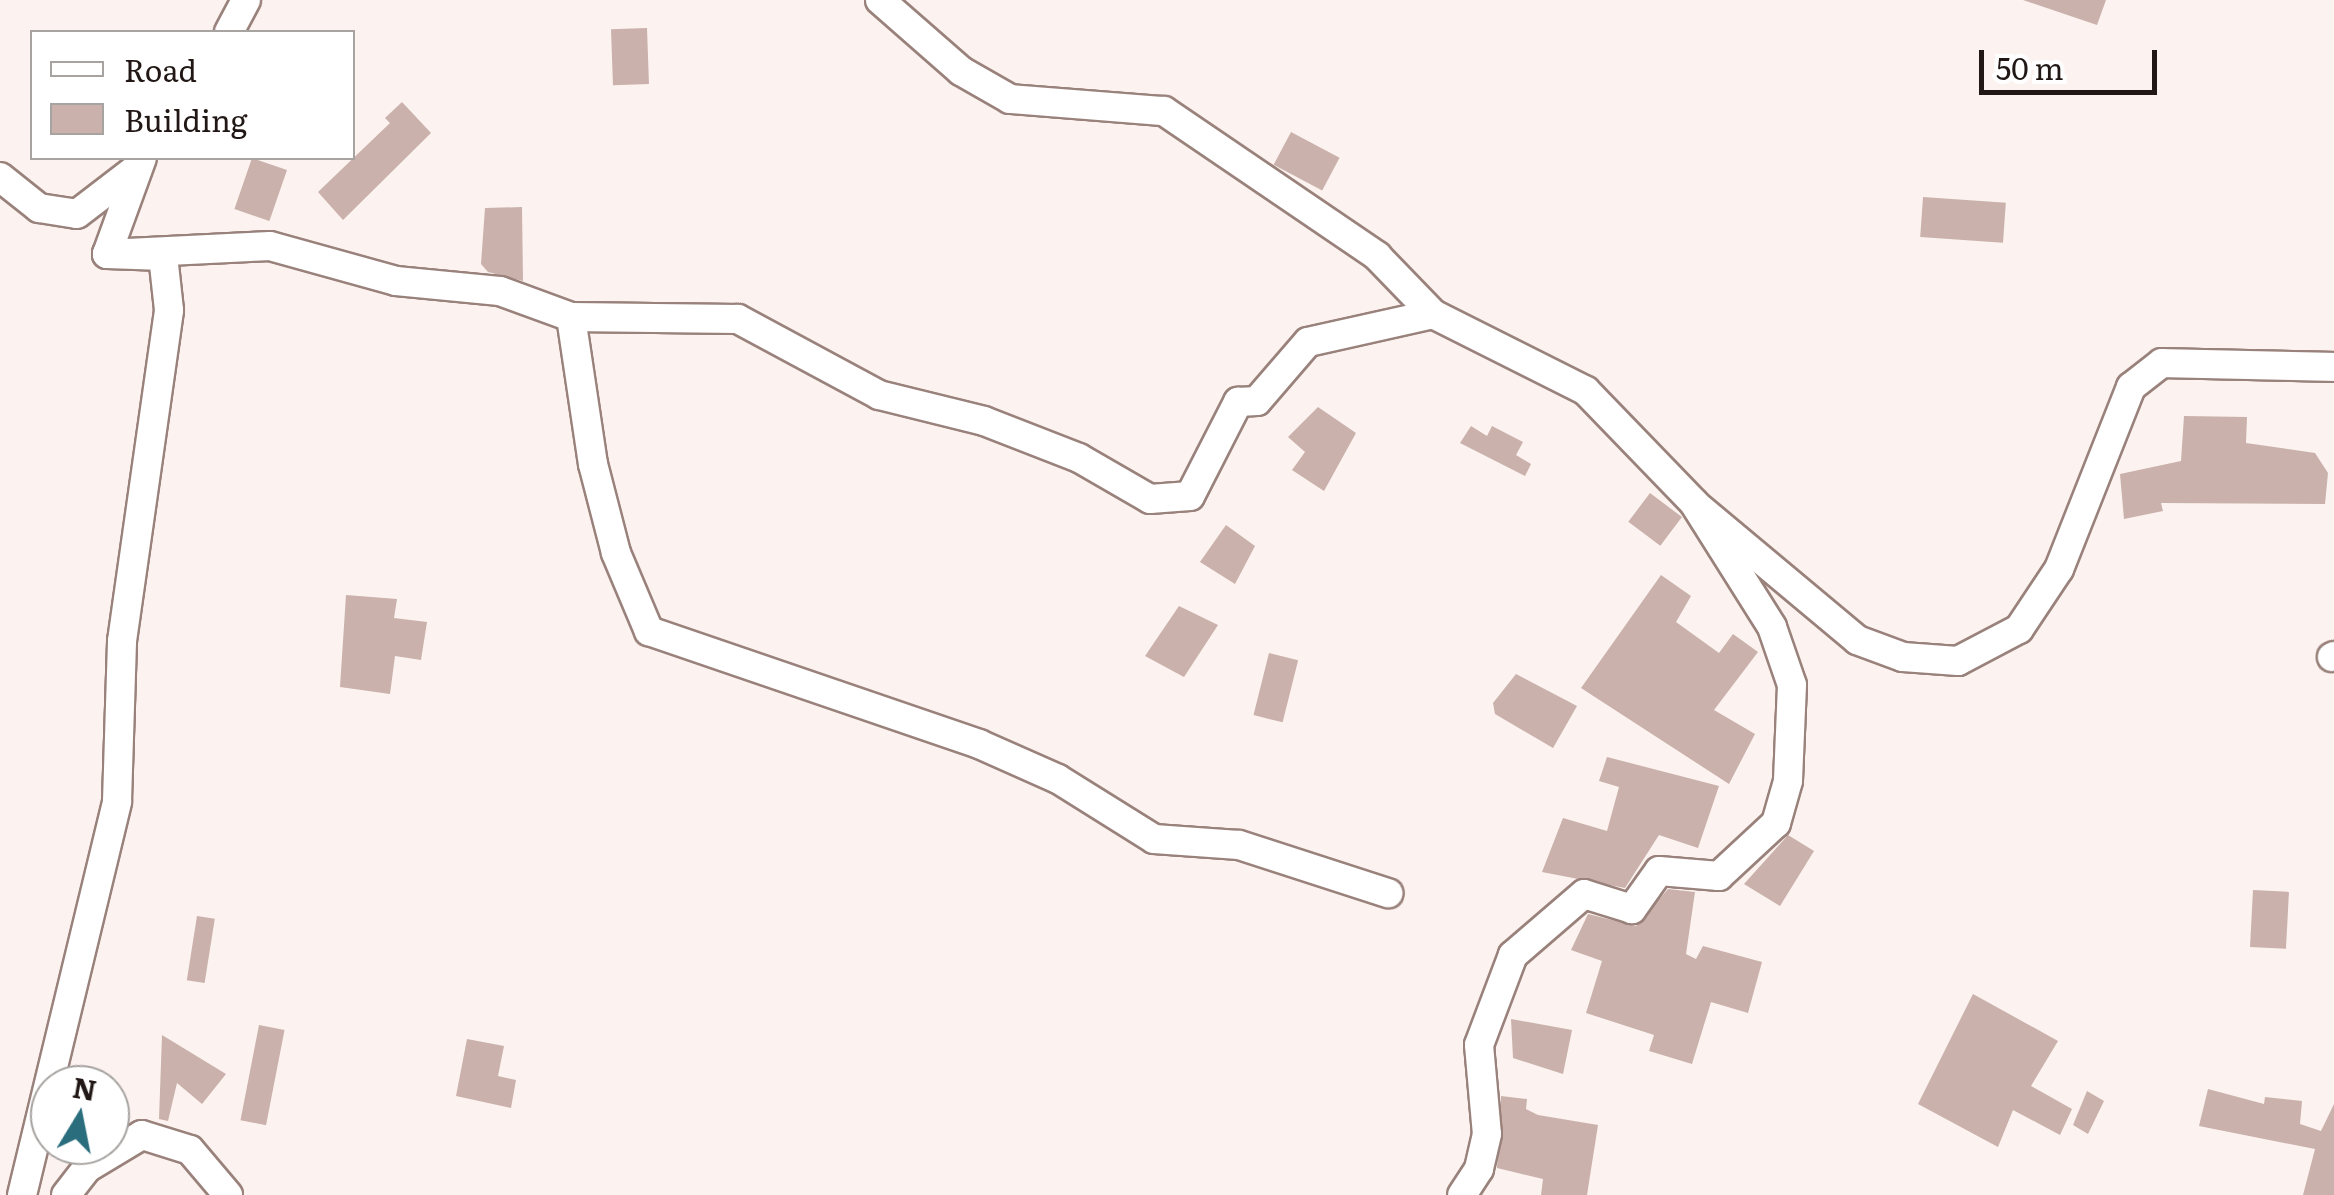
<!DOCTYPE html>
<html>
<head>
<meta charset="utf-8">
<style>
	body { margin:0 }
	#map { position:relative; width:2334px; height:1195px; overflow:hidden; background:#fcf2ef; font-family:Literata,serif }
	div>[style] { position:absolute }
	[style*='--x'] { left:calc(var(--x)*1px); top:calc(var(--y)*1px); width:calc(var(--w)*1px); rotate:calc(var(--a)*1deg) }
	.building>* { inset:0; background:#cab1ab; transform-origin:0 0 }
	.roads { filter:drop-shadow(2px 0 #9a827c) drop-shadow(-2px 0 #9a827c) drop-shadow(0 2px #9a827c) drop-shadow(0 -2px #9a827c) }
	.street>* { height:28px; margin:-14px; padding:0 14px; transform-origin:14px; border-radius:14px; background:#fff }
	span { translate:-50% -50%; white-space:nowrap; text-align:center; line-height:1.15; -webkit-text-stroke:8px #fff; paint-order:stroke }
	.legend { position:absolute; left:30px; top:30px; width:325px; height:130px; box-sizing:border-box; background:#fff; border:2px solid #a6a3a1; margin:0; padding:12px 18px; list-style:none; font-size:30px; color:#211815 }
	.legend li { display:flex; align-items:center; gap:20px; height:50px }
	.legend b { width:50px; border:2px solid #a6a3a1 }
	.north { position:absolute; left:30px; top:1065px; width:100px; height:100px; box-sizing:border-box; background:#fff; border:2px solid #a6a3a1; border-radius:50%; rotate:10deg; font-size:28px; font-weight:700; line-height:40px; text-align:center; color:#211815 }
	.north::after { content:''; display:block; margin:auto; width:35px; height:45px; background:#2a6e7e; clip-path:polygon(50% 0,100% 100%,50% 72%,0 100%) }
	.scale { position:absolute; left:1979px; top:50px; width:178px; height:45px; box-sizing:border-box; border:5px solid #211815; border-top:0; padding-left:12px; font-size:30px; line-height:35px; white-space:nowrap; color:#211815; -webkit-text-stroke:8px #fff; paint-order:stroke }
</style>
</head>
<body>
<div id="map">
	<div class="building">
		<div style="clip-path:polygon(2023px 0,2106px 0,2097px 25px)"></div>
		<div style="left:647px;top:28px;width:56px;height:36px;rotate:88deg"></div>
		<div style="clip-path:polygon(402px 102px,431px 133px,343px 220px,318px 192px,390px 123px,385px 118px)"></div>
		<div style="left:1291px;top:132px;width:55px;height:37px;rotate:28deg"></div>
		<div style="left:252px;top:158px;width:37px;height:54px;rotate:19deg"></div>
		<div style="left:1923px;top:197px;width:83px;height:40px;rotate:4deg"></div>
		<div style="clip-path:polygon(522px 207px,523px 281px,488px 272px,481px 264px,485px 208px)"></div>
		<div style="clip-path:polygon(1318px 407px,1356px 433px,1324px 491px,1292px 470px,1305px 452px,1288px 437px)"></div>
		<div style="clip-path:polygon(2184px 416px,2247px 417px,2246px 443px,2315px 453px,2328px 473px,2325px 504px,2161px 503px,2163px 511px,2124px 519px,2120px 474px,2181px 461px)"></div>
		<div style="clip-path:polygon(1471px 426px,1487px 436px,1492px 426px,1523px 442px,1516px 455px,1531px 464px,1525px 476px,1460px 443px)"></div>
		<div style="left:1650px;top:493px;width:40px;height:36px;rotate:37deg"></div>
		<div style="clip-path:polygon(1226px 525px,1255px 546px,1235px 584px,1200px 562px)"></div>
		<div style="clip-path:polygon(1661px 575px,1691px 596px,1676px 622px,1719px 653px,1733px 634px,1758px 652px,1714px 710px,1755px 734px,1729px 784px,1581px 688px)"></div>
		<div style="clip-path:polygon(346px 595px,397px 599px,394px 618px,427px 622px,421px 660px,395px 656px,390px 694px,340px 687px)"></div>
		<div style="clip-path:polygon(1179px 606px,1218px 625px,1184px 677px,1145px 656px)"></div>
		<div style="left:1269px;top:653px;width:30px;height:64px;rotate:14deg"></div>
		<div style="clip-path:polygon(1516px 674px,1577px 706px,1553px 748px,1495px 714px,1493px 703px)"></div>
		<div style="clip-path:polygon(1607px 757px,1719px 786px,1698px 848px,1659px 835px,1625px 888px,1542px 872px,1563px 818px,1607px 831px,1619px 787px,1599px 781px)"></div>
		<div style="clip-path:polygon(1788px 835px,1814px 851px,1780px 906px,1744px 884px)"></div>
		<div style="clip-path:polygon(1668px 889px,1695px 892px,1686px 954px,1696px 959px,1703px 946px,1762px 962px,1748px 1013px,1711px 1002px,1692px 1064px,1649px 1051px,1654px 1035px,1586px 1013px,1602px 961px,1571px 950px,1588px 914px,1636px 926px)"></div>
		<div style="left:2253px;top:890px;width:36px;height:57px;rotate:3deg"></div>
		<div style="left:197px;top:916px;width:18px;height:65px;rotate:9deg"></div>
		<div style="clip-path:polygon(1973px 994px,2058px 1041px,2031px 1086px,2072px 1109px,2060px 1135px,2013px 1110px,1998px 1147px,1918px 1104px)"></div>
		<div style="clip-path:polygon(1511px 1019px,1572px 1030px,1563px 1074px,1513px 1058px)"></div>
		<div style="left:259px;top:1025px;width:26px;height:97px;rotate:11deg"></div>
		<div style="clip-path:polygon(162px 1035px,226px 1074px,202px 1104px,177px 1083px,168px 1121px,159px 1119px)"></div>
		<div style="clip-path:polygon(467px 1039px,504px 1046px,498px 1076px,516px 1080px,511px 1108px,456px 1096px)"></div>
		<div style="clip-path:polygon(2208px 1089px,2264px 1104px,2265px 1097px,2302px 1101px,2300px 1124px,2321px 1131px,2334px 1104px,2334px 1195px,2303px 1195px,2315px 1149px,2199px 1126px)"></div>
		<div style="clip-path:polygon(2087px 1091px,2104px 1101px,2088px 1134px,2073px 1125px)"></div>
		<div style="clip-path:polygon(1501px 1096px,1527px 1099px,1526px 1109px,1538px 1115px,1598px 1125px,1587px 1195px,1541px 1195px,1543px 1179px,1497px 1168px)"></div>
	</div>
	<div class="roads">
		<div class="street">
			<div style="--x:880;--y:0;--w:108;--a:41.2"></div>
			<div style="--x:961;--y:71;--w:56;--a:29.7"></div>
			<div style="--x:1010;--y:99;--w:154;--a:4.5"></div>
			<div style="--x:1164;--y:111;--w:258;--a:34.2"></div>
			<div style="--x:1377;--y:256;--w:81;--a:46"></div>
			<div style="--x:229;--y:32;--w:36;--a:-62"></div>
			<div style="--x:0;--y:177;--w:50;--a:38.5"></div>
			<div style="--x:39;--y:208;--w:38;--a:9"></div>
			<div style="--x:77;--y:214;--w:71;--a:-37.5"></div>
			<div style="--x:107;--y:254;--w:163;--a:-2.8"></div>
			<div style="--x:270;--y:246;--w:131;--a:15.5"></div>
			<div style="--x:396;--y:281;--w:104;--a:5.5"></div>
			<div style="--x:500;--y:291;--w:76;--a:20.1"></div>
			<div style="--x:571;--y:317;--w:167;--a:0.7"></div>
			<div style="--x:738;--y:319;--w:160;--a:28.3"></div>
			<div style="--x:879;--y:395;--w:108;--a:13.9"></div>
			<div style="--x:984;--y:421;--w:102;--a:21.3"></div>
			<div style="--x:1079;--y:458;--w:82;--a:30"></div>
			<div style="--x:1150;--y:499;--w:40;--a:-4.3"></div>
			<div style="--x:1190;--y:496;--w:106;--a:-62.9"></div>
			<div style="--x:1238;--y:402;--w:19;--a:-3"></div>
			<div style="--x:1257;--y:401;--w:78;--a:-49.2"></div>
			<div style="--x:1308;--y:342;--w:128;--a:-12.6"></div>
			<div style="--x:1433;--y:314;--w:171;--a:26.7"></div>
			<div style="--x:1586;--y:391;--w:156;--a:46"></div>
			<div style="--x:1694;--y:503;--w:146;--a:57.8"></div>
			<div style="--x:1772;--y:627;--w:61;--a:71"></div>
			<div style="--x:1792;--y:685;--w:96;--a:92.4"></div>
			<div style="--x:1788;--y:781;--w:44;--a:105.9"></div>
			<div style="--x:1776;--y:823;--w:78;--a:137.1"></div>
			<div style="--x:1719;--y:876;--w:60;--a:-175.2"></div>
			<div style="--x:1659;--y:871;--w:47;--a:125.4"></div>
			<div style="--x:1632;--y:909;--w:50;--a:-162.6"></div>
			<div style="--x:1584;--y:894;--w:94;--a:139.3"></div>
			<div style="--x:1513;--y:955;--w:96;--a:110.7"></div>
			<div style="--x:1479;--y:1045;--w:89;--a:84.9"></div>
			<div style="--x:1487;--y:1134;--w:36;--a:103"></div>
			<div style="--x:1479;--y:1169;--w:31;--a:123"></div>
			<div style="--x:571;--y:317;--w:149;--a:81.5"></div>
			<div style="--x:593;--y:464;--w:92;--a:75.5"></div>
			<div style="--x:616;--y:553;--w:85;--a:67.1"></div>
			<div style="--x:649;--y:631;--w:349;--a:18.9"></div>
			<div style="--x:979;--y:744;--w:86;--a:23.9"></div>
			<div style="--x:1058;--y:779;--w:113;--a:32"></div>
			<div style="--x:1154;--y:839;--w:85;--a:4"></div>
			<div style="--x:1239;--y:845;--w:157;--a:17.9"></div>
			<div style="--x:1697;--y:506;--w:209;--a:39.9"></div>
			<div style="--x:1857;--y:640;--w:49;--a:20.3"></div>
			<div style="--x:1903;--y:657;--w:55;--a:4.2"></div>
			<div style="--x:1958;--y:661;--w:69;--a:-27.7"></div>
			<div style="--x:2019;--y:629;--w:72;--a:-56.3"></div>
			<div style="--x:2059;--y:569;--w:196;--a:-68.4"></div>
			<div style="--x:2131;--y:387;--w:39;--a:-38"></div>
			<div style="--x:2162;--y:363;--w:172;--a:1.3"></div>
			<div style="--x:2332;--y:657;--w:2;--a:-27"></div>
			<div style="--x:22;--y:1195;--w:405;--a:-76.4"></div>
			<div style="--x:117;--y:801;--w:160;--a:-88.2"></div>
			<div style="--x:122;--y:641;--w:334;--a:-81.9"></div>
			<div style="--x:169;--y:310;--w:54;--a:-96.3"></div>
			<div style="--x:163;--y:256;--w:56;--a:-178"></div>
			<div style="--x:107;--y:254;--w:102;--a:-70"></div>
			<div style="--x:66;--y:1195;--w:34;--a:-52"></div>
			<div style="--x:87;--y:1168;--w:64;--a:-31"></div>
			<div style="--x:142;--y:1135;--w:50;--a:17.4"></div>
			<div style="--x:190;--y:1150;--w:59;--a:49.8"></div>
		</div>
	</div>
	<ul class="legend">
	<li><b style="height:12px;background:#fff"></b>Road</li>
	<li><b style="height:28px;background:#cab1ab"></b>Building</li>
	</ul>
	<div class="north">N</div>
	<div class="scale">50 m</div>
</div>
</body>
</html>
